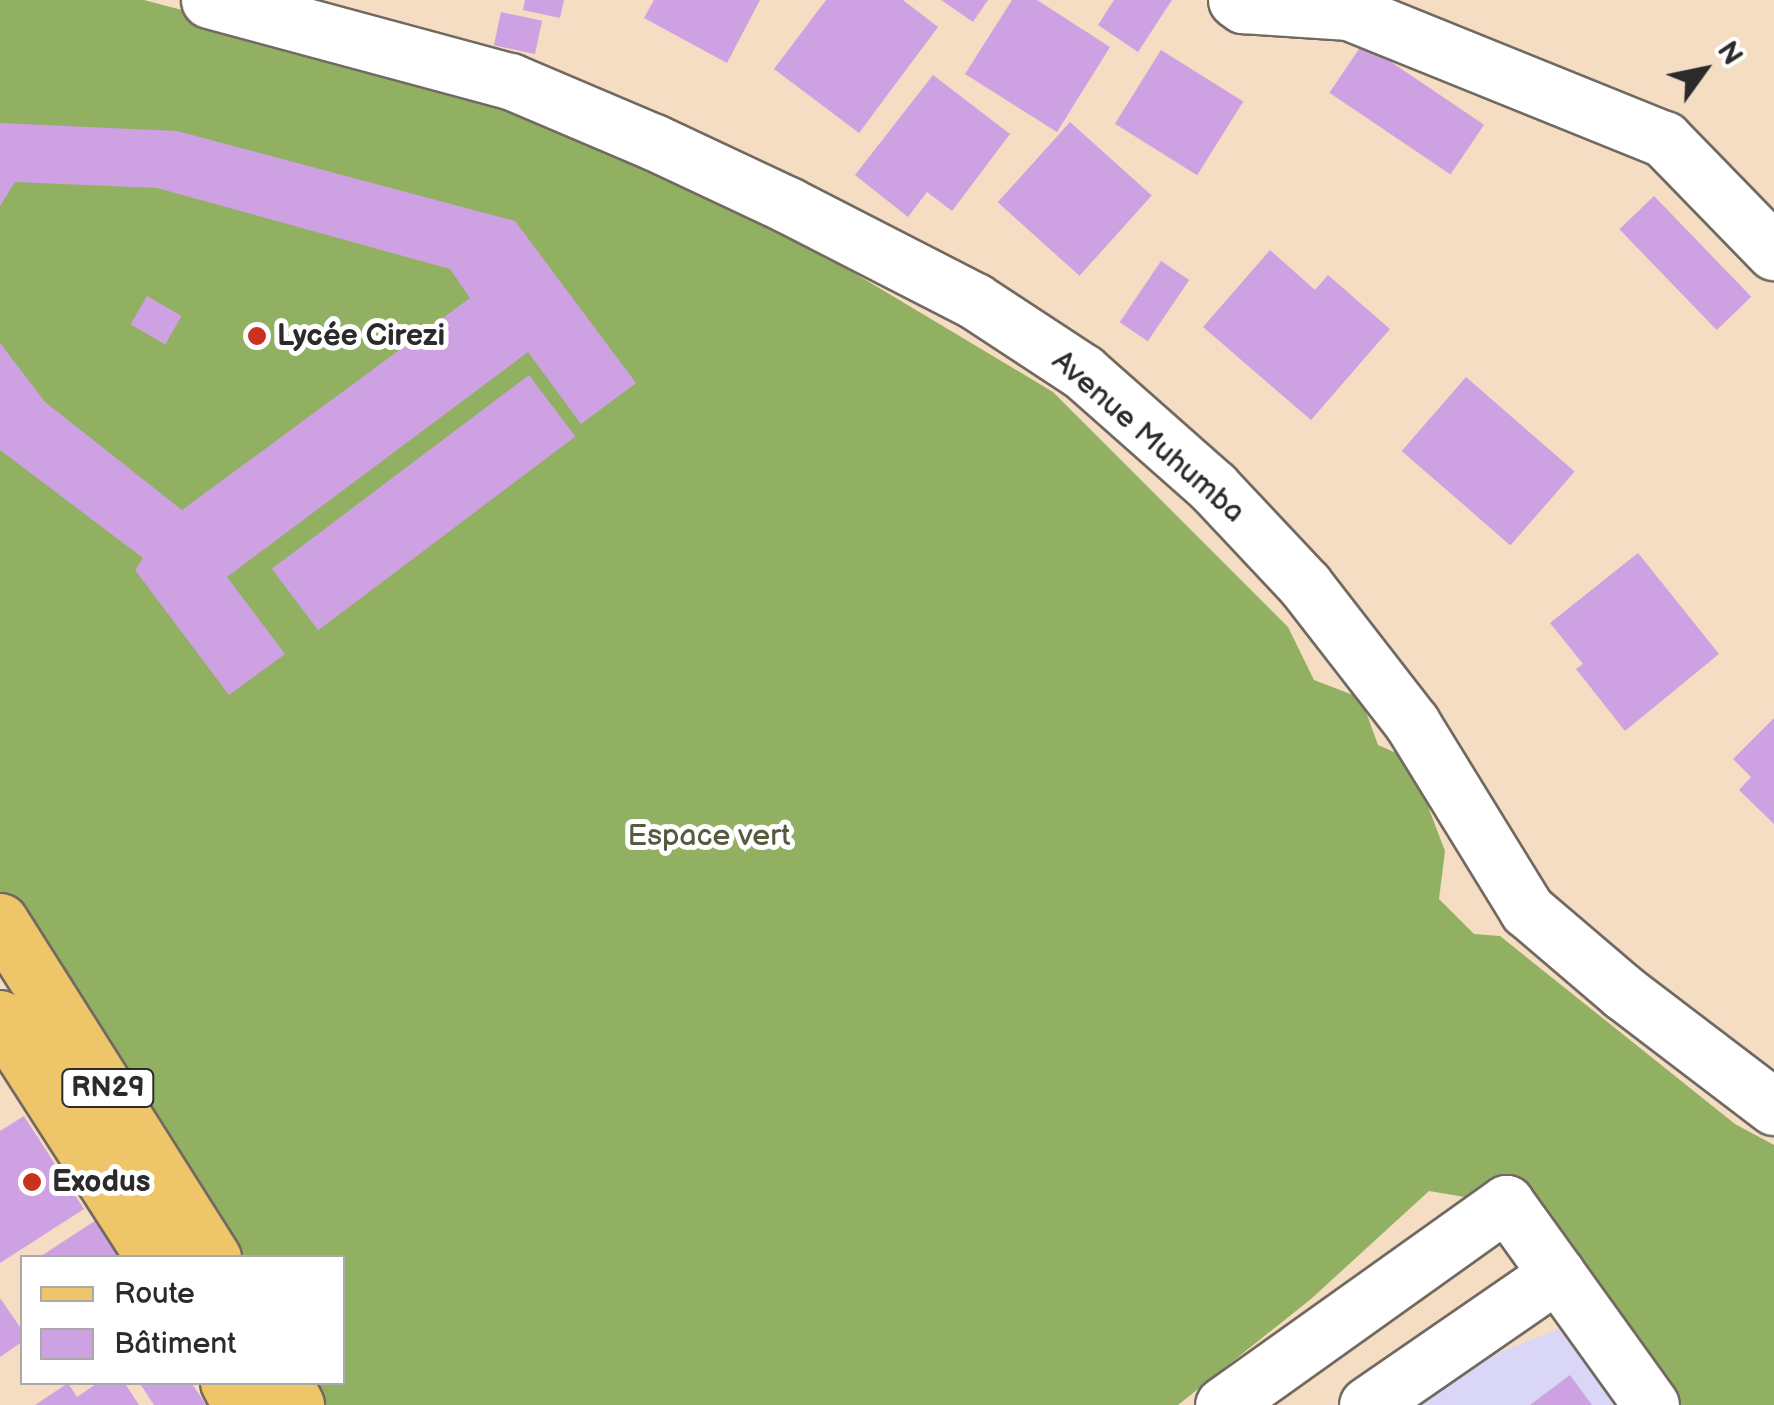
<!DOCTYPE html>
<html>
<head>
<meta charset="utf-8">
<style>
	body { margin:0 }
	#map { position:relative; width:1774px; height:1405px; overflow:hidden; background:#f5ddc3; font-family:"Balsamiq Sans",sans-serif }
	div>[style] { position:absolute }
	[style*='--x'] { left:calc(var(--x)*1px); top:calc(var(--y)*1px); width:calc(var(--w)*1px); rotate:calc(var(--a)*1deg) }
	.built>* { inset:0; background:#dad6f7 }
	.forest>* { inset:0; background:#92b062 }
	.building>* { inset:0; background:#cea1e2; transform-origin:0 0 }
	.roads { filter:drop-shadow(2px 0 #726960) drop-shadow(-2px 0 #726960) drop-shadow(0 2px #726960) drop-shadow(0 -2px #726960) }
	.minor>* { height:55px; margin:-27.5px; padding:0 27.5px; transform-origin:27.5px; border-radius:27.5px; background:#fff }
	.major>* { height:55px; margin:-27.5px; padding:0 27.5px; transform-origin:27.5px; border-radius:27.5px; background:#eec569 }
	.dots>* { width:28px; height:28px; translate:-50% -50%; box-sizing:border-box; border:5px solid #fff; border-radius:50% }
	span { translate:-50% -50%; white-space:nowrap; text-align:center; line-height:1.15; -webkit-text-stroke:10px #fff; paint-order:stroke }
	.shield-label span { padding:2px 8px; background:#fff; border:2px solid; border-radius:8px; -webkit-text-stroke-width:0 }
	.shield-label { font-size:28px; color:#2b2b2b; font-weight:700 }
	.poi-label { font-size:30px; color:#2b2b2b; font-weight:700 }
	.left { translate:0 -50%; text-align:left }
	.street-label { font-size:30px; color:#2b2b2b }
	.park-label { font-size:30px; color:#565b3f }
	.legend { position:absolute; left:20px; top:1255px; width:325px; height:130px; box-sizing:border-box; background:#fff; border:2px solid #aaa; margin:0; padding:12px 18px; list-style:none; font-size:30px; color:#2b2b2b }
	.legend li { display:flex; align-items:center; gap:20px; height:50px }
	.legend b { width:50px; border:2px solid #aaa }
	.north { position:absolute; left:1654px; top:20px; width:100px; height:100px; -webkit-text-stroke:8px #fff; paint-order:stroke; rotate:57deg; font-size:28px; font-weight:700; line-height:40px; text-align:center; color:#2b2b2b }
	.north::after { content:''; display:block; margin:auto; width:35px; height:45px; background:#2b2b2b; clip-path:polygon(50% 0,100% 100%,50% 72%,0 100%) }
</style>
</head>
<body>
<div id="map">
	<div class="built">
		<div style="clip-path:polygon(1566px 1326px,1629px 1405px,1418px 1405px,1471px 1364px)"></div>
	</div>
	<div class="forest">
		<div style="clip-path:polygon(0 0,144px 0,493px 92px,819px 252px,1053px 392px,1288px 627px,1314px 680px,1361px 698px,1378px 745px,1410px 759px,1445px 851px,1439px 899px,1474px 934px,1500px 936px,1735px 1124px,1774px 1145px,1774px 1405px,1651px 1405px,1506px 1204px,1429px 1191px,1311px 1299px,1178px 1405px,295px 1405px,282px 1383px,342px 1382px,342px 1258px,212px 1257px,0 924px)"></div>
	</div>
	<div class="building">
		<div style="clip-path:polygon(525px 0,564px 0,560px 18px,523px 10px)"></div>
		<div style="clip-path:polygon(654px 0,760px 0,727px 63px,644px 18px)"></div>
		<div style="clip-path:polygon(826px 0,903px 0,938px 27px,859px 133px,774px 69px)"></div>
		<div style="clip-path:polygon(941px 0,988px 0,973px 22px)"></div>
		<div style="clip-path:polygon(1012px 0,1037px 0,1110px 47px,1057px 132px,965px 74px)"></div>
		<div style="clip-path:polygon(1114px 0,1172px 0,1138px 52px,1098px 25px)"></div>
		<div style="left:501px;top:12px;width:42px;height:34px;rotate:12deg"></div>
		<div style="left:1363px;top:43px;width:146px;height:60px;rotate:34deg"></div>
		<div style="left:1161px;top:50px;width:97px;height:87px;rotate:32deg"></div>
		<div style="clip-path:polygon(933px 75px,1010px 134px,952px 211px,927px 192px,908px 217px,855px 175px)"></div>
		<div style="left:1070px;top:122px;width:110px;height:108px;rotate:42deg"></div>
		<div style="clip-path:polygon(0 123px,177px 131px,515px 221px,636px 383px,581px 424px,528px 352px,227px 577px,285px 654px,229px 695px,135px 570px,143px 558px,0 450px,0 343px,45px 402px,182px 510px,470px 298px,450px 269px,157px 188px,15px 182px,0 206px)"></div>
		<div style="left:1654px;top:196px;width:140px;height:48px;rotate:46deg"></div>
		<div style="clip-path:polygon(1270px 250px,1315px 290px,1328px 275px,1390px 329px,1311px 420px,1203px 327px)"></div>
		<div style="left:1161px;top:261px;width:34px;height:74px;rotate:34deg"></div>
		<div style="left:147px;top:296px;width:40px;height:33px;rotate:30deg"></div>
		<div style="left:529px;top:375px;width:77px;height:322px;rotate:53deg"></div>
		<div style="left:1466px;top:377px;width:144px;height:98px;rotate:41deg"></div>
		<div style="clip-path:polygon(1638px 553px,1719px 654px,1625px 731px,1576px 669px,1583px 664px,1550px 623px)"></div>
		<div style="clip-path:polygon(1774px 718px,1774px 824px,1739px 790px,1751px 777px,1733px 759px)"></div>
		<div style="clip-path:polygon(24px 1116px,84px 1209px,0 1263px,0 1131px)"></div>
		<div style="clip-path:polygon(101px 1217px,128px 1258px,38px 1258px)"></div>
		<div style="clip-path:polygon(0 1298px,22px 1330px,22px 1342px,0 1357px)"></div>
		<div style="clip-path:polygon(1570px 1375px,1592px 1405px,1530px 1405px)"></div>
		<div style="clip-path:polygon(99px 1382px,124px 1382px,139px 1405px,35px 1405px,68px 1383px,77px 1397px)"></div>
		<div style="clip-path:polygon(139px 1382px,191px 1382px,206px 1405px,154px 1405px)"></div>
	</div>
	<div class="roads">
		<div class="minor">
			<div style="--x:209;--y:0;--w:312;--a:15.1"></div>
			<div style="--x:510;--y:81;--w:156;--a:23"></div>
			<div style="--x:654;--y:142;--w:148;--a:25.2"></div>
			<div style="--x:788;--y:205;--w:210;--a:27.2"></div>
			<div style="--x:975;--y:301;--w:129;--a:33.3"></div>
			<div style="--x:1083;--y:372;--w:174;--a:41.5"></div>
			<div style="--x:1213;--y:487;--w:134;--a:46.8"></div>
			<div style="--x:1305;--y:585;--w:175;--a:52.2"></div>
			<div style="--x:1412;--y:723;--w:220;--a:58.4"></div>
			<div style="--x:1527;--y:910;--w:126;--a:40.5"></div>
			<div style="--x:1623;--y:992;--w:190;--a:37.3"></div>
			<div style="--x:1236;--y:0;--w:9;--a:36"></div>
			<div style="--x:1243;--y:5;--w:106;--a:3.8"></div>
			<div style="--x:1349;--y:12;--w:340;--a:22"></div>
			<div style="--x:1664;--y:139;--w:158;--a:45.8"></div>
			<div style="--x:1223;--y:1405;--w:348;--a:-35.5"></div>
			<div style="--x:1506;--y:1203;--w:87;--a:54.3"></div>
			<div style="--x:1367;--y:1405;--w:231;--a:-34.6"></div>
			<div style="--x:1557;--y:1274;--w:161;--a:54.3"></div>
		</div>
		<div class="major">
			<div style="--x:0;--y:921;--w:399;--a:57.7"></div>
			<div style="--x:0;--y:1018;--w:285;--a:57.3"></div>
			<div style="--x:228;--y:1382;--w:26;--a:62"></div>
			<div style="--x:284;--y:1382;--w:26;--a:62"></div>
		</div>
	</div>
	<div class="dots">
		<div style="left:257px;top:336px;background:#c8321e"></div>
		<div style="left:32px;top:1182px;background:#c8321e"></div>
	</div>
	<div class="shield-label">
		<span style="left:108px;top:1088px">RN29</span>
	</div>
	<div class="poi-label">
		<span class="left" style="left:277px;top:336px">Lycée Cirezi</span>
		<span class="left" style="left:52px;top:1182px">Exodus</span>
	</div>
	<div class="street-label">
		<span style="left:1148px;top:437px;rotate:41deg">Avenue Muhumba</span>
	</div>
	<div class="park-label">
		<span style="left:709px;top:836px">Espace vert</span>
	</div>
	<ul class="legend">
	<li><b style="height:12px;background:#eec569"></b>Route</li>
	<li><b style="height:28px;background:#cea1e2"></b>Bâtiment</li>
	</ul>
	<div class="north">N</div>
</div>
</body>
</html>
